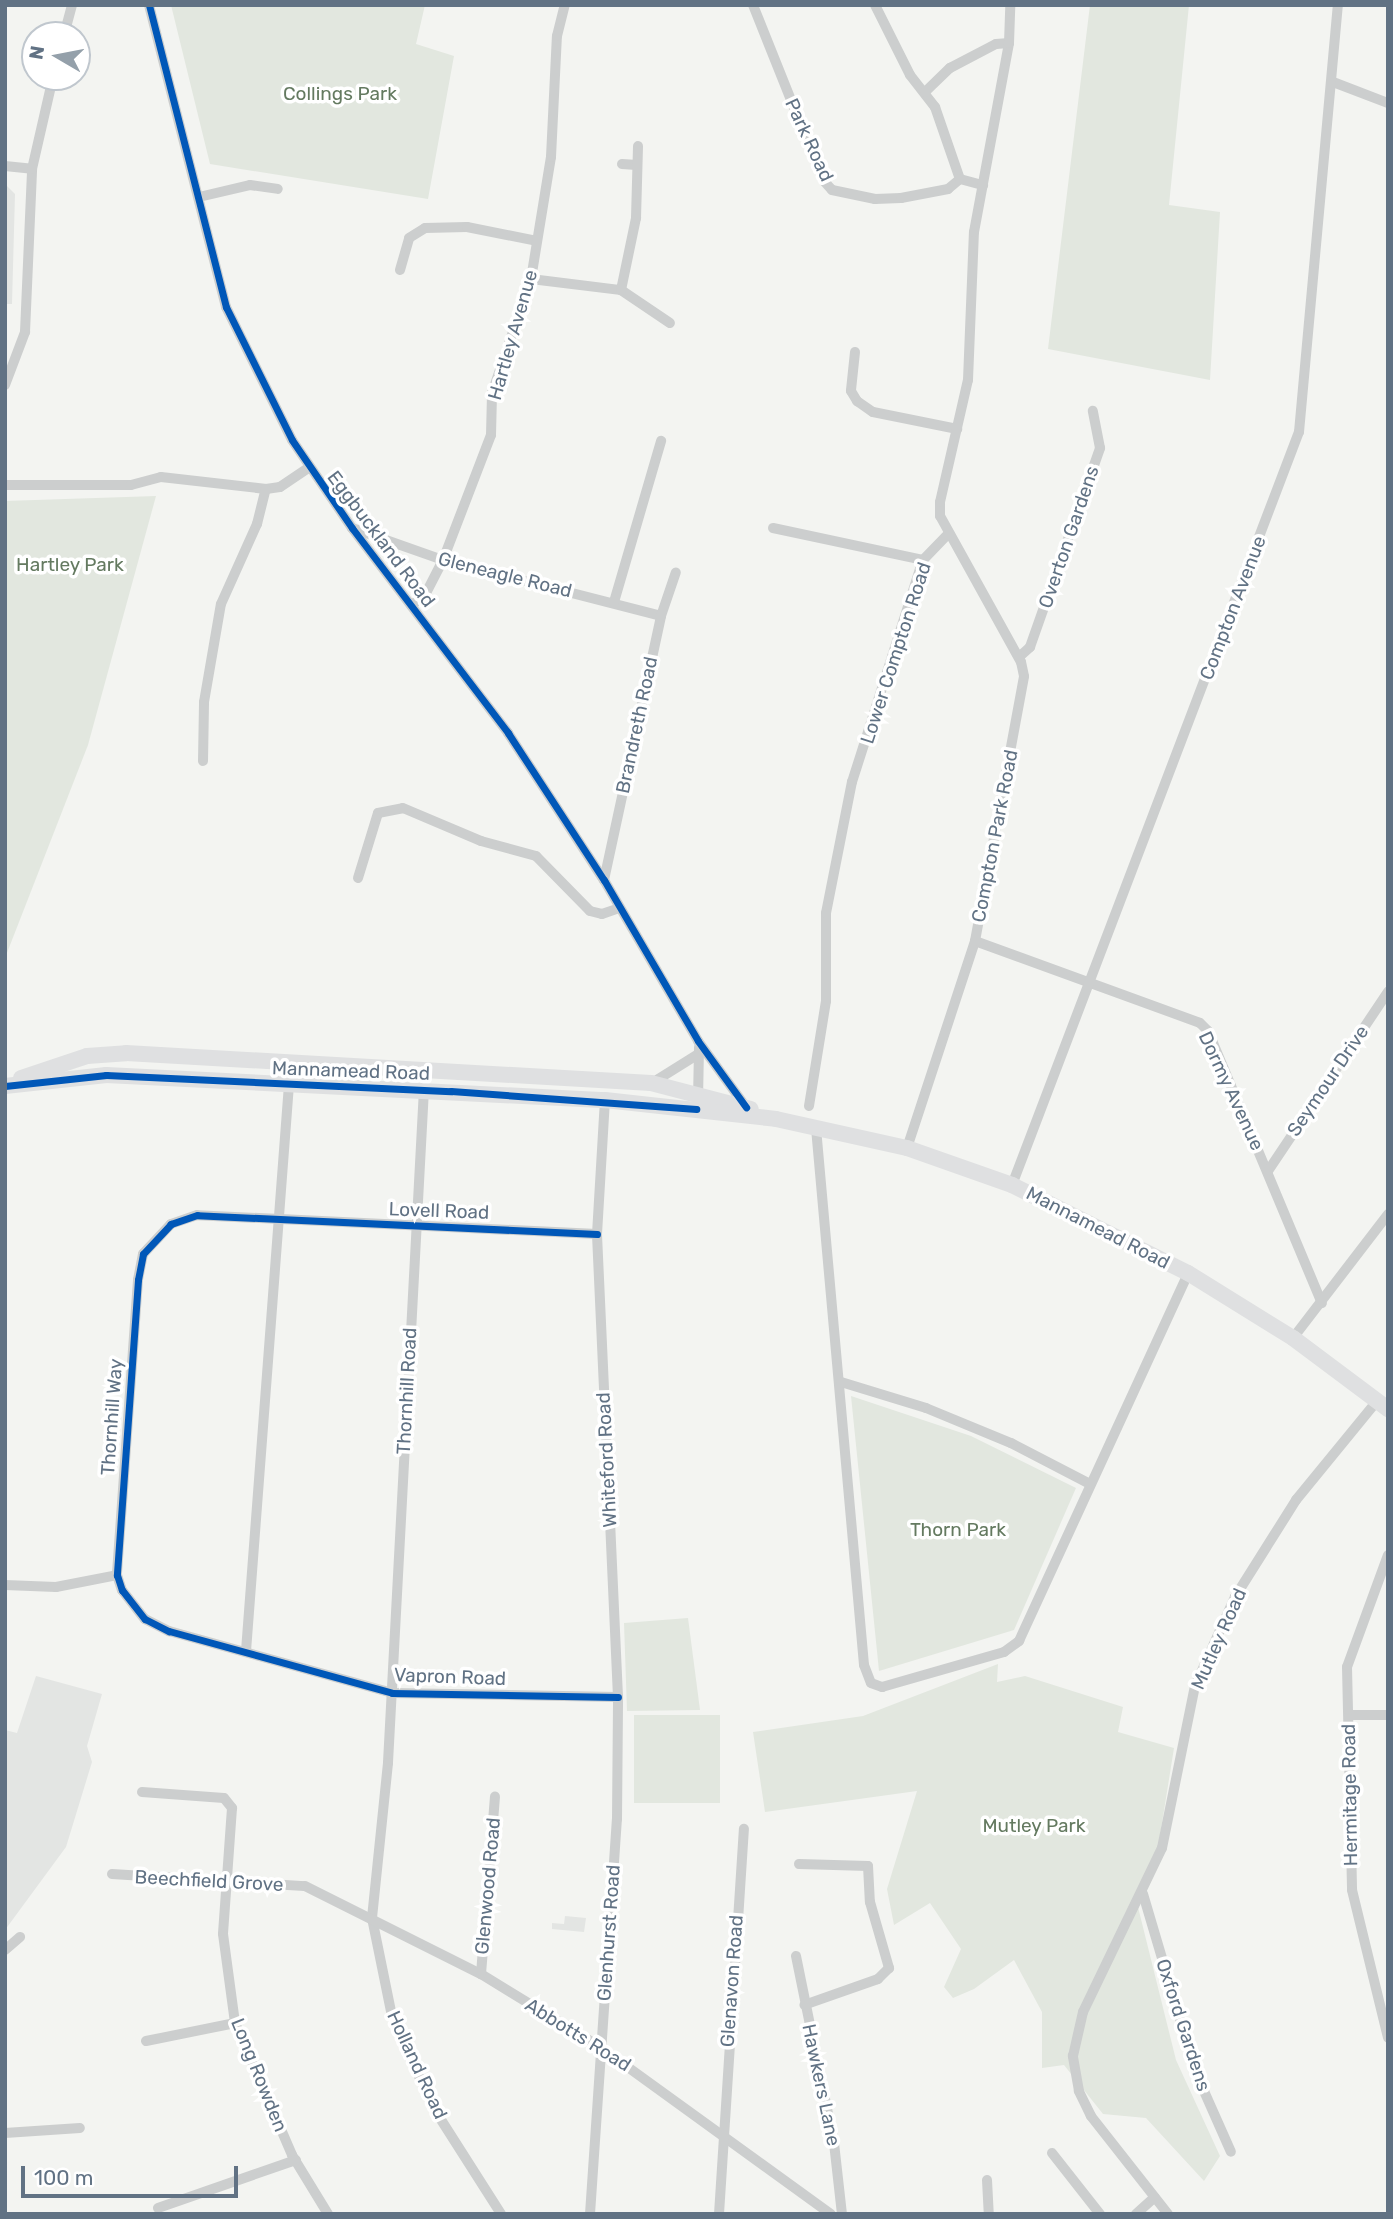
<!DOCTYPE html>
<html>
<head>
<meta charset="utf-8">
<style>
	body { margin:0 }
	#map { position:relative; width:1393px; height:2219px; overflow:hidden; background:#f3f4f1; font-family:Rubik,sans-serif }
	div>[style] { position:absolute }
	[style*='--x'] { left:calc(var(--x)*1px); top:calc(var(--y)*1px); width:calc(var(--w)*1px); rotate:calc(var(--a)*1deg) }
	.built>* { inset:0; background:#e3e5e3 }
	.green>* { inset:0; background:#e2e7df; transform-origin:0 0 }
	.street>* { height:10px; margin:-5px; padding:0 5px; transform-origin:5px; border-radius:5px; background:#cccece }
	.secondary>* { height:16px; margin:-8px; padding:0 8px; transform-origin:8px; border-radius:8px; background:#dfe0e1 }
	.cycleway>* { height:7px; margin:-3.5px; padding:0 3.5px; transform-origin:3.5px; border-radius:3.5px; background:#0057b8 }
	span { translate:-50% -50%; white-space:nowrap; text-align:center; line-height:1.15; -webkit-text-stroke:7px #fff; paint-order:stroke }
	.park-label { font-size:19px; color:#647a60 }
	.street-label { font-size:19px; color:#617284 }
	.frame { position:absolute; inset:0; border:7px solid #617284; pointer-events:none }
	.north { position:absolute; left:21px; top:21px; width:70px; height:70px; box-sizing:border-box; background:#fff; border:2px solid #c0c7ce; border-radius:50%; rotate:280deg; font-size:19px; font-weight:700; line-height:28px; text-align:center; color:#617284 }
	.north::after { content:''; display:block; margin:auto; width:24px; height:32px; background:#94a0aa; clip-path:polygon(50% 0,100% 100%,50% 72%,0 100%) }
	.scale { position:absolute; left:21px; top:2166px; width:217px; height:32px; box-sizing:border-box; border:4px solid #617284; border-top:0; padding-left:9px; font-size:21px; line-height:24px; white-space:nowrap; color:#617284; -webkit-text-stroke:5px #fff; paint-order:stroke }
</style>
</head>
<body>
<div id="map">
	<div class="built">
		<div style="clip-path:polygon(5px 184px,15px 194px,12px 304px,5px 304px)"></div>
		<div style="clip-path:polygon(36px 1676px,102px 1694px,87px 1746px,92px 1762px,66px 1847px,5px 1930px,5px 1730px,17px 1733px)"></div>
		<div style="clip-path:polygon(565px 1916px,586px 1918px,584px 1932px,552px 1929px,552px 1923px,564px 1924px)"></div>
	</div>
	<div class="green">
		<div style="clip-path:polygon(171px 5px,425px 5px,416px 44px,454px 56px,428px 199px,210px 164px)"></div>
		<div style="clip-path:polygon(1090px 5px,1189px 5px,1169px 205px,1220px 212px,1210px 380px,1048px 349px)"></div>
		<div style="clip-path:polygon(156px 496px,88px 745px,5px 958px,5px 501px)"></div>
		<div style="clip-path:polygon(851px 1396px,971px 1436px,1076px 1488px,1014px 1630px,879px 1671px)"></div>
		<div style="clip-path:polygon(688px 1618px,700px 1710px,627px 1711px,624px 1623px)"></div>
		<div style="clip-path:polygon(998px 1664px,997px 1682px,1025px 1676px,1123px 1707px,1118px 1732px,1174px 1748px,1158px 1848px,1136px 1899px,1176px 2060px,1220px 2156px,1204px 2181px,1146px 2118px,1103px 2114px,1064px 2065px,1042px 2068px,1042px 2012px,1014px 1960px,974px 1989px,953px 1998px,944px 1987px,961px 1949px,930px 1903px,894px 1925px,887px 1889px,917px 1791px,765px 1812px,753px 1732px,863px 1716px)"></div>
		<div style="left:634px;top:1715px;width:86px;height:88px"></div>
	</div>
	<div class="street">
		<div style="--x:149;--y:5;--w:312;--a:75.7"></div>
		<div style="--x:226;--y:307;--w:148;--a:63.6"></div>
		<div style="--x:292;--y:440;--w:107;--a:55.7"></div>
		<div style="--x:352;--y:528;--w:258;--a:52.7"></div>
		<div style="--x:508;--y:733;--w:176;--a:56.9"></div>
		<div style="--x:604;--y:880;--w:186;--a:59.7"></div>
		<div style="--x:698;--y:1041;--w:82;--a:54"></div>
		<div style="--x:753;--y:5;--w:188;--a:68.2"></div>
		<div style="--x:823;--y:180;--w:13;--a:48"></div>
		<div style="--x:832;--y:190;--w:44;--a:11.8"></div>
		<div style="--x:875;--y:199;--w:26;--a:-2"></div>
		<div style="--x:901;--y:198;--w:48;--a:-10.8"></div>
		<div style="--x:948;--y:189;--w:16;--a:-40"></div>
		<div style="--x:875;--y:5;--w:78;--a:63.4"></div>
		<div style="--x:910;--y:75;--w:41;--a:52"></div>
		<div style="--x:935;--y:107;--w:76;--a:70.9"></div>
		<div style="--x:960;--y:179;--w:24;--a:15"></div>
		<div style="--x:64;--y:35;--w:31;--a:-75"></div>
		<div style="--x:1333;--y:82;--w:59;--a:20.9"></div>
		<div style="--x:925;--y:92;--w:35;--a:-44"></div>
		<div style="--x:950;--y:68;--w:52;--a:-27.6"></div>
		<div style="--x:996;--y:44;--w:13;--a:-4"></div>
		<div style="--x:622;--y:164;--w:15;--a:4"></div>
		<div style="--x:5;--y:166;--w:27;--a:6"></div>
		<div style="--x:199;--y:197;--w:52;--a:-13.2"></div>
		<div style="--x:250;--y:185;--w:28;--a:8"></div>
		<div style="--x:400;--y:270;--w:33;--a:-74"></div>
		<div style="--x:409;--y:238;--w:19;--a:-32"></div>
		<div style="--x:425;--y:228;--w:42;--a:-1.4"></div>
		<div style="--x:467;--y:227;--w:71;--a:11.3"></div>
		<div style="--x:531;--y:279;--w:91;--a:7"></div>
		<div style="--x:621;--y:290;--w:59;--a:34"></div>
		<div style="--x:621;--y:290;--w:74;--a:-78.2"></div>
		<div style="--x:636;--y:218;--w:72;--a:-88.4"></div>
		<div style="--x:855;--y:352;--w:39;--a:96"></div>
		<div style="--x:851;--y:391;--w:12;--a:59"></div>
		<div style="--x:857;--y:401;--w:19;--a:35"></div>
		<div style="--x:873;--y:412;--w:86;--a:11.4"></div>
		<div style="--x:5;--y:385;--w:57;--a:-69.3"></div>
		<div style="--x:25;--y:332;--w:163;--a:-87.5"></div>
		<div style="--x:32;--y:169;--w:94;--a:-77.1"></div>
		<div style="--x:5;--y:485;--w:126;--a:0"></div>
		<div style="--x:131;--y:485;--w:31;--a:-15"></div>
		<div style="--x:161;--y:477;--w:106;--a:6.5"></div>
		<div style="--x:266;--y:489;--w:14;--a:-8"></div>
		<div style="--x:280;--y:487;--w:34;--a:-34"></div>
		<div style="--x:352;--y:528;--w:96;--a:19.4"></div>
		<div style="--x:443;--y:560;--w:225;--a:14.4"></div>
		<div style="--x:773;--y:528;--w:153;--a:12"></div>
		<div style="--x:614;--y:602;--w:168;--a:-73.7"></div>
		<div style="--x:411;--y:605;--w:15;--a:-32"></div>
		<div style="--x:424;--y:597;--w:42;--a:-62.8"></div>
		<div style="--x:443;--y:560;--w:134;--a:-69"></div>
		<div style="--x:491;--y:435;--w:42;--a:-88.6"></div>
		<div style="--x:492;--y:393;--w:120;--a:-71.1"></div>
		<div style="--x:531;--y:279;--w:124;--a:-80.7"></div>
		<div style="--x:551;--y:157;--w:121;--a:-87.2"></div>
		<div style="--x:557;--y:36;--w:32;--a:-76"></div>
		<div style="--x:1019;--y:657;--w:15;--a:-42"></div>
		<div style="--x:1030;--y:647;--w:211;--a:-70.6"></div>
		<div style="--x:1100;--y:448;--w:38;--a:-101"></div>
		<div style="--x:203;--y:761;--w:59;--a:-89"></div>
		<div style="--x:204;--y:702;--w:99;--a:-80.2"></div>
		<div style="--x:221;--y:604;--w:88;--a:-65.8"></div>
		<div style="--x:257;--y:524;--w:36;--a:-76"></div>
		<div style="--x:358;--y:878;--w:68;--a:-72.9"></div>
		<div style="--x:378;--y:813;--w:25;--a:-11"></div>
		<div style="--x:403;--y:808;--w:85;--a:22.9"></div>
		<div style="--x:481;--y:841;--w:57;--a:15.3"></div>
		<div style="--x:536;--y:856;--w:77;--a:45.5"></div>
		<div style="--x:590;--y:911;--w:12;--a:14"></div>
		<div style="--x:602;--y:914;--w:18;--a:-19"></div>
		<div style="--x:604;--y:880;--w:270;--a:-77.8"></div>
		<div style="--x:661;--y:616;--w:46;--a:-71.2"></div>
		<div style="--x:975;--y:941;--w:239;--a:20"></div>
		<div style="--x:1200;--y:1023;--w:11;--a:45"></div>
		<div style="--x:1208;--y:1031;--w:295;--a:67.3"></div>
		<div style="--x:652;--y:1083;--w:57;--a:-32"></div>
		<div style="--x:424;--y:1089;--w:675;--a:93.06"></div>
		<div style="--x:388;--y:1763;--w:156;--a:95.9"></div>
		<div style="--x:372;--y:1918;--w:100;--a:78.5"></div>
		<div style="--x:392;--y:2016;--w:41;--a:67.2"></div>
		<div style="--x:408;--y:2054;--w:68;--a:63.8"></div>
		<div style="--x:438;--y:2115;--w:117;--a:57.5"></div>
		<div style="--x:698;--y:1100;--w:53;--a:-88.9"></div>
		<div style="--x:809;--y:1106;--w:106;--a:-80.8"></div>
		<div style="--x:826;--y:1001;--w:88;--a:-90"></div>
		<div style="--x:826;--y:913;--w:134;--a:-78.8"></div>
		<div style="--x:852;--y:782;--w:233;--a:-72.3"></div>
		<div style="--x:923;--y:560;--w:37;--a:-46"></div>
		<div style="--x:816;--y:1128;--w:539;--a:84.89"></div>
		<div style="--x:864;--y:1665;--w:19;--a:69"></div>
		<div style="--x:871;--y:1683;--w:12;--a:20"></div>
		<div style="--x:882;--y:1687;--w:127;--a:-16"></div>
		<div style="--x:1004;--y:1652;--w:19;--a:-36"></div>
		<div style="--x:1019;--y:1641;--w:405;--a:-65.3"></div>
		<div style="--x:907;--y:1148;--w:218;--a:-71.8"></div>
		<div style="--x:975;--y:941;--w:269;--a:-79.5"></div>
		<div style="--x:1024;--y:676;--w:14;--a:-102"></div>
		<div style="--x:1021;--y:662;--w:167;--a:-119"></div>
		<div style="--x:940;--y:516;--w:14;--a:-90"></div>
		<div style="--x:940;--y:502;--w:125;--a:-77.1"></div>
		<div style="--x:968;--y:380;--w:148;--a:-87.7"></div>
		<div style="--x:974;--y:232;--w:192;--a:-79.5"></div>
		<div style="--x:1009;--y:43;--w:38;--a:-88"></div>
		<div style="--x:1268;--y:1171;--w:216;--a:-56.2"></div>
		<div style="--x:1012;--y:1185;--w:806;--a:-69.14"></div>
		<div style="--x:1299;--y:432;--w:429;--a:-84.8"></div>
		<div style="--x:597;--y:1234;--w:400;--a:-177.3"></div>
		<div style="--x:197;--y:1215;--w:28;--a:161"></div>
		<div style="--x:171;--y:1224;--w:41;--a:133"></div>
		<div style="--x:143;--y:1254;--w:26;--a:101"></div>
		<div style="--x:138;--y:1280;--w:296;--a:94.1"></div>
		<div style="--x:117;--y:1575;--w:16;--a:72"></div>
		<div style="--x:122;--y:1590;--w:37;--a:52"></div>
		<div style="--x:145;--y:1619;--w:27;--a:27"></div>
		<div style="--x:169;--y:1631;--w:231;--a:15.5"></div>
		<div style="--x:392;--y:1693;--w:226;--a:1"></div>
		<div style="--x:1293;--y:1338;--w:156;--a:-52.5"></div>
		<div style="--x:841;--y:1382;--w:89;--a:17"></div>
		<div style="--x:926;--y:1408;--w:92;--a:22.4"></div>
		<div style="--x:1011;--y:1443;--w:89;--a:27.4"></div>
		<div style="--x:1388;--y:1555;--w:119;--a:110.1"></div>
		<div style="--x:1347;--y:1667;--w:223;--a:88.7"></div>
		<div style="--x:1352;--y:1890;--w:152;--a:76.3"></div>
		<div style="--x:5;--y:1585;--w:51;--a:2.2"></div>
		<div style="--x:56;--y:1587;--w:62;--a:-11.1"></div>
		<div style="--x:246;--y:1651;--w:568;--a:-85.66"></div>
		<div style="--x:1349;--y:1715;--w:39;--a:0"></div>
		<div style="--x:142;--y:1792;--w:82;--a:4.2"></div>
		<div style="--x:224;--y:1798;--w:13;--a:51"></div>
		<div style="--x:232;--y:1808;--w:126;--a:94.1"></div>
		<div style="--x:223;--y:1934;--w:90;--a:82.3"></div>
		<div style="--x:235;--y:2023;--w:144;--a:66.6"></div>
		<div style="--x:292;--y:2155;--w:69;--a:58.6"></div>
		<div style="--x:799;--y:1864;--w:69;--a:1.7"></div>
		<div style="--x:868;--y:1866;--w:36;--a:87"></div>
		<div style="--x:870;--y:1902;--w:69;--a:73.9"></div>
		<div style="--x:889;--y:1968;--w:16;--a:135"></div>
		<div style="--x:878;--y:1979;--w:78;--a:160.6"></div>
		<div style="--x:112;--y:1874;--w:193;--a:3.6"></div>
		<div style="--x:305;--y:1886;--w:197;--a:26.6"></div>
		<div style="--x:481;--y:1974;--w:140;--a:31.5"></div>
		<div style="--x:600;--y:2047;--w:285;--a:35.9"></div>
		<div style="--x:1143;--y:1894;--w:187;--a:73.5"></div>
		<div style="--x:1196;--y:2073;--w:86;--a:66.1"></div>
		<div style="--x:5;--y:1950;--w:20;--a:-41"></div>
		<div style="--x:796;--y:1956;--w:191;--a:78.5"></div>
		<div style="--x:834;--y:2143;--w:71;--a:83.6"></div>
		<div style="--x:481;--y:1974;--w:178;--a:-85.5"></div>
		<div style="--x:146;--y:2041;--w:91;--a:-11.4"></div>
		<div style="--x:5;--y:2133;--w:75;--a:-3.8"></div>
		<div style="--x:1052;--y:2153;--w:78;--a:51.8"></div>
		<div style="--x:987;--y:2180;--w:34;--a:87"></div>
		<div style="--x:158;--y:2208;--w:146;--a:-19.2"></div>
		<div style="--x:590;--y:2214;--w:396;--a:-86.1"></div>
		<div style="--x:617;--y:1819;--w:122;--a:-89.5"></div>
		<div style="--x:618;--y:1697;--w:463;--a:-92.6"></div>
		<div style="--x:597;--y:1234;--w:134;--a:-86.6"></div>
		<div style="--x:719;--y:2214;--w:386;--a:-86.3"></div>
		<div style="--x:1136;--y:2214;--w:25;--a:-42"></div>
		<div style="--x:1168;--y:2214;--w:125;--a:-128.2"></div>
		<div style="--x:1091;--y:2116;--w:28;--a:-116"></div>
		<div style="--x:1079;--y:2091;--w:36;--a:-100"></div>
		<div style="--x:1073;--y:2056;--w:45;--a:-77.2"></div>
		<div style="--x:1083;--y:2012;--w:182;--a:-64.3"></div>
		<div style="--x:1162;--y:1848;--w:165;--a:-78.5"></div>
		<div style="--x:1195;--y:1686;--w:98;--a:-65.8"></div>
		<div style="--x:1235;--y:1597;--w:115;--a:-57.8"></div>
		<div style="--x:1296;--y:1500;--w:128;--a:-50.7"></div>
	</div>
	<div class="secondary">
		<div style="--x:21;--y:1078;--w:70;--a:-18.4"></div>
		<div style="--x:87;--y:1056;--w:39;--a:-4"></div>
		<div style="--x:126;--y:1053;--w:526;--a:3.27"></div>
		<div style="--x:651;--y:1083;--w:103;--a:14.6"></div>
		<div style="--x:5;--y:1086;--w:102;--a:-6.2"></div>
		<div style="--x:106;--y:1075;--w:500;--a:2.9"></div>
		<div style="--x:605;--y:1100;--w:172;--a:6.3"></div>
		<div style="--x:776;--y:1119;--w:134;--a:12.5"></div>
		<div style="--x:907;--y:1148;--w:111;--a:19.4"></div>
		<div style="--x:1012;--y:1185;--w:197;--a:26.6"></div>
		<div style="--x:1188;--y:1273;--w:123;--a:31.8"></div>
		<div style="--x:1293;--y:1338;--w:119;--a:36.8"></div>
	</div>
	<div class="cycleway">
		<div style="--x:149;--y:5;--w:312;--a:75.7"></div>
		<div style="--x:226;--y:307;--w:148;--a:63.6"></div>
		<div style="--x:292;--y:440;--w:107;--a:55.7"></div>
		<div style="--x:352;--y:528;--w:258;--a:52.7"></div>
		<div style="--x:508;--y:733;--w:176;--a:56.9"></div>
		<div style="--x:604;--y:880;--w:186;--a:59.7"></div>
		<div style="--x:698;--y:1041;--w:82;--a:54"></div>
		<div style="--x:5;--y:1086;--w:102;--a:-6.2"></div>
		<div style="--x:106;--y:1075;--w:345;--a:2.7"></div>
		<div style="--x:451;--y:1091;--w:246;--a:4.2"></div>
		<div style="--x:597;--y:1234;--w:400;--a:-177.3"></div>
		<div style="--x:197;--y:1215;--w:28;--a:161"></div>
		<div style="--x:171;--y:1224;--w:41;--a:133"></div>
		<div style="--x:143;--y:1254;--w:26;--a:101"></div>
		<div style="--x:138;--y:1280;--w:296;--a:94.1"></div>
		<div style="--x:117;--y:1575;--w:16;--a:72"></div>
		<div style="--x:122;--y:1590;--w:37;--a:52"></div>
		<div style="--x:145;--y:1619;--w:27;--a:27"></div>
		<div style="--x:169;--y:1631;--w:231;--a:15.5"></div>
		<div style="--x:392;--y:1693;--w:226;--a:1"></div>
	</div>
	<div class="park-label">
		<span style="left:340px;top:94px">Collings Park</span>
		<span style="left:70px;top:565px">Hartley Park</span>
		<span style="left:958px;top:1530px">Thorn Park</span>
		<span style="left:1034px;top:1826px">Mutley Park</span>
	</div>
	<div class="street-label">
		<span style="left:809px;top:140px;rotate:65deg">Park Road</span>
		<span style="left:513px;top:335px;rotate:-74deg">Hartley Avenue</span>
		<span style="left:1069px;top:537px;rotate:-71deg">Overton Gardens</span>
		<span style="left:381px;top:539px;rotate:53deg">Eggbuckland Road</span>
		<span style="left:505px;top:575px;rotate:14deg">Gleneagle Road</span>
		<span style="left:1233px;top:608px;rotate:-69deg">Compton Avenue</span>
		<span style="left:896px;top:653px;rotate:-72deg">Lower Compton Road</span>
		<span style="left:637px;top:725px;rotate:-78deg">Brandreth Road</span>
		<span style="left:995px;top:836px;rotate:-79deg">Compton Park Road</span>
		<span style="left:351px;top:1071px;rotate:2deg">Mannamead Road</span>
		<span style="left:1328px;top:1081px;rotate:-56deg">Seymour Drive</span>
		<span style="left:1231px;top:1091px;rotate:65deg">Dormy Avenue</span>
		<span style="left:439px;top:1211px;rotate:2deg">Lovell Road</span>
		<span style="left:1098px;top:1228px;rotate:27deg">Mannamead Road</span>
		<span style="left:407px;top:1391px;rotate:-87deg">Thornhill Road</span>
		<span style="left:112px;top:1417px;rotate:-86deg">Thornhill Way</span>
		<span style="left:607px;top:1460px;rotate:-93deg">Whiteford Road</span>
		<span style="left:1219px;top:1639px;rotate:-66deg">Mutley Road</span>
		<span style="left:450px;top:1677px;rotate:2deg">Vapron Road</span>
		<span style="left:1350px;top:1795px;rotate:-91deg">Hermitage Road</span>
		<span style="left:209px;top:1881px;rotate:3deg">Beechfield Grove</span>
		<span style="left:488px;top:1886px;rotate:-85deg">Glenwood Road</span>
		<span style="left:609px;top:1933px;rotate:-86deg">Glenhurst Road</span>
		<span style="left:732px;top:1981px;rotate:-86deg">Glenavon Road</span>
		<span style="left:1183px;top:2025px;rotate:72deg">Oxford Gardens</span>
		<span style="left:578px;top:2035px;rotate:32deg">Abbotts Road</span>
		<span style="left:417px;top:2065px;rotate:65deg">Holland Road</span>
		<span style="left:259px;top:2075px;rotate:68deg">Long Rowden</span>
		<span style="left:821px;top:2085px;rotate:78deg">Hawkers Lane</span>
	</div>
	<div class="frame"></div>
	<div class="north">N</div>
	<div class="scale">100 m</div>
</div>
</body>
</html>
